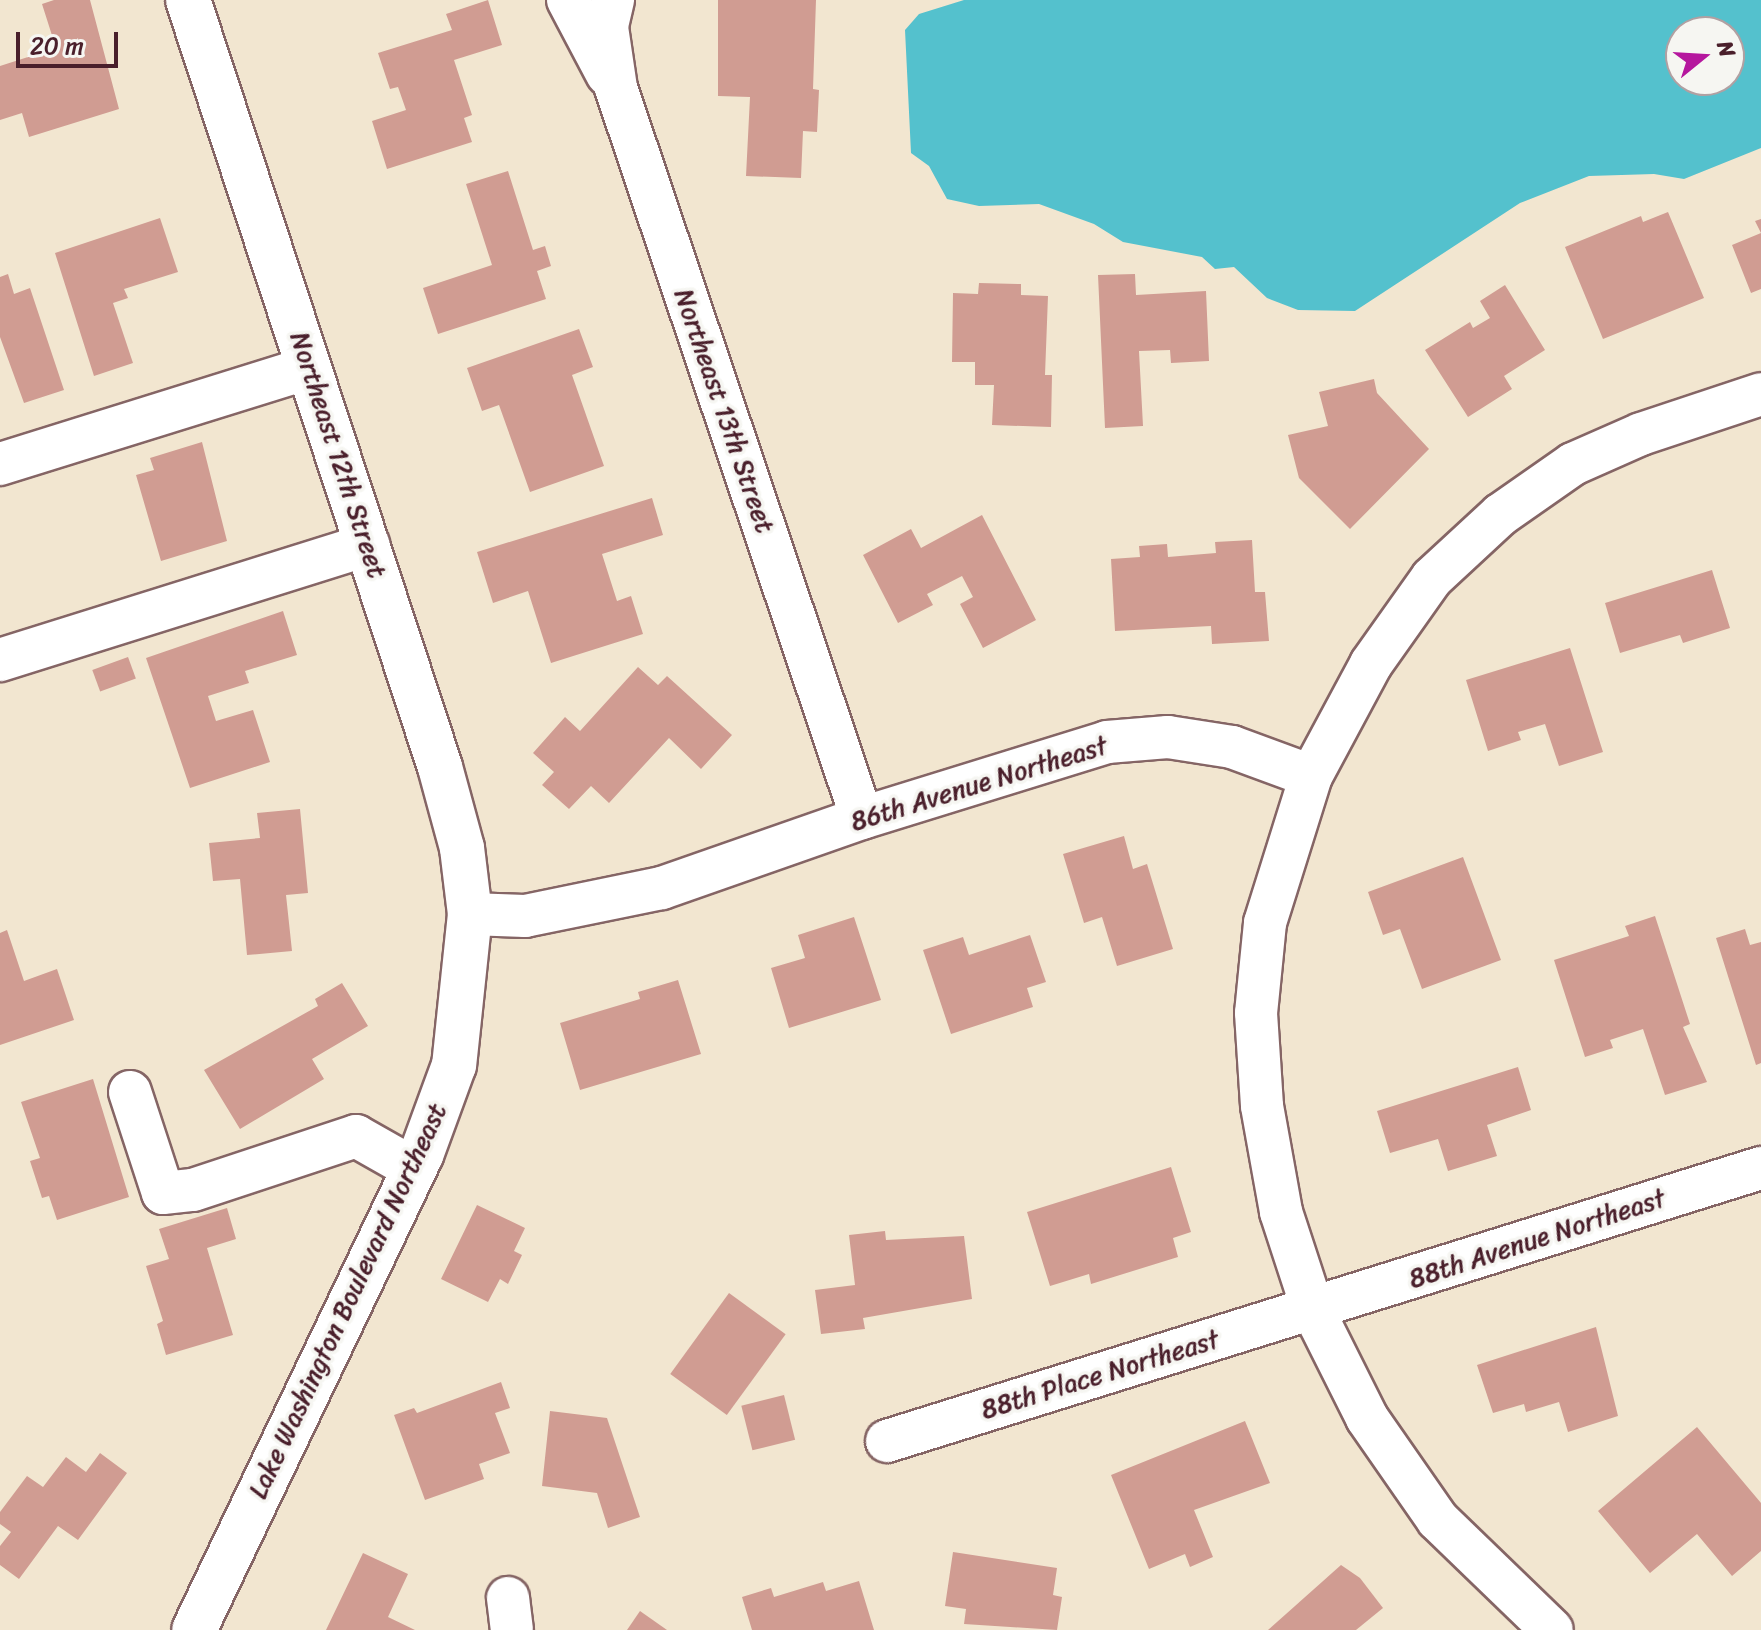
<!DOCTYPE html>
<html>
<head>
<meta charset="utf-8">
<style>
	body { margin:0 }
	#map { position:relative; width:1761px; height:1630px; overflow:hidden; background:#f2e6d0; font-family:Sriracha,sans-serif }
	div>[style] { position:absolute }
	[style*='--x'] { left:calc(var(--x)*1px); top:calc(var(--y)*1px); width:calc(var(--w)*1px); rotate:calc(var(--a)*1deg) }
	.water>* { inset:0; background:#54c1cd }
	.building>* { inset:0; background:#d09c92; transform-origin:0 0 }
	.roads { filter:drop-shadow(2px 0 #856565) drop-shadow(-2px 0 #856565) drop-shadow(0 2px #856565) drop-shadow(0 -2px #856565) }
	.minor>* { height:42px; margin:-21px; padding:0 21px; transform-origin:21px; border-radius:21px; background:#fff }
	.major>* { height:44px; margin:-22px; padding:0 22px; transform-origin:22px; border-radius:22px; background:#fff }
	span { translate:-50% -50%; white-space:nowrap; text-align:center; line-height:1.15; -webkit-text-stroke:7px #f6f6f2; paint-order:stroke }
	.street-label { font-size:26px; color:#4a1f2b }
	.north { position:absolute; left:1665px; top:16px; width:80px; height:80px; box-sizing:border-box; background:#f6f6f2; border:2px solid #b1a0a2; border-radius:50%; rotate:72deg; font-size:22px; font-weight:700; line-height:32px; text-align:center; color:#4a1f2b }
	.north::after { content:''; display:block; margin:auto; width:28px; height:36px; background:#b5179e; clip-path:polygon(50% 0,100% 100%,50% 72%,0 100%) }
	.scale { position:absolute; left:16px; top:32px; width:102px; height:36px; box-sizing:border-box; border:4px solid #4a1f2b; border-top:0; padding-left:10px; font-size:24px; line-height:28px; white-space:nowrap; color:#4a1f2b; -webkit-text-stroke:6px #f6f6f2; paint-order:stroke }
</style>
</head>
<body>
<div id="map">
	<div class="water">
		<div style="clip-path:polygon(evenodd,964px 0,1761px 0,1761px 148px,1684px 179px,1654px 174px,1589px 176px,1520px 203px,1355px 311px,1298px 310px,1267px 298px,1234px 267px,1215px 269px,1202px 257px,1123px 242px,1094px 224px,1039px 204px,979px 206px,947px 199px,929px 166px,911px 153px,905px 30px,919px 14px,964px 0,1681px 32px,1729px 32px,1729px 80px,1681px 80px,1681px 32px)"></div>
	</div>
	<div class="building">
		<div style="clip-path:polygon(54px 0,90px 0,119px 109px,29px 137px,22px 113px,0 120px,0 66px,56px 48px,42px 4px)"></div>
		<div style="clip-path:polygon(488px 0,502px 45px,454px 60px,472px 115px,464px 118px,472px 142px,387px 169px,372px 121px,406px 110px,398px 87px,390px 89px,378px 53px,452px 30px,446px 14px)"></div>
		<div style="clip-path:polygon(718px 0,816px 0,813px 89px,819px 90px,817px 132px,803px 131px,801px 178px,746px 176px,750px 97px,718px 96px)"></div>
		<div style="clip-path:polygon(508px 171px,533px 250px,545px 246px,551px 266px,537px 271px,546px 299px,438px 334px,423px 288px,492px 265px,466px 184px)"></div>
		<div style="clip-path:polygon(1668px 212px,1704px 298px,1603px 339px,1565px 247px,1641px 216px,1643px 222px)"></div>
		<div style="clip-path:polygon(160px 218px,178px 272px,124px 289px,128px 298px,113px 303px,133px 363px,94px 376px,55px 253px)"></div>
		<div style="clip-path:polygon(1761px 219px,1761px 289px,1751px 293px,1732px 245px,1761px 233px,1755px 221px)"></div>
		<div style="clip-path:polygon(8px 274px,14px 294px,30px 288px,64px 390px,24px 403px,0 337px,0 277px)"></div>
		<div style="clip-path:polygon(1135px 274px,1136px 295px,1206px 291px,1209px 361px,1171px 363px,1170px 350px,1139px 351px,1143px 426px,1105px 428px,1098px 275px)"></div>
		<div style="clip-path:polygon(979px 283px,1021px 284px,1021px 295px,1048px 296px,1045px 375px,1052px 375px,1051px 427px,992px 425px,994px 385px,975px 385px,975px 362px,952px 362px,953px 293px,978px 294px)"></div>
		<div style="clip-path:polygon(1505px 285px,1545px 350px,1504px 376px,1512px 389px,1468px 417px,1425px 350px,1470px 322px,1473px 328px,1490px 318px,1480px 301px)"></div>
		<div style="clip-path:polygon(579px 329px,593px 367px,572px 375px,604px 466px,530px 492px,499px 405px,482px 411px,467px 368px)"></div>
		<div style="clip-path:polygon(1374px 379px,1377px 393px,1429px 449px,1350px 529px,1299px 478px,1288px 435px,1328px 426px,1319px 392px)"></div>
		<div style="clip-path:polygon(202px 442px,227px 541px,161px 561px,136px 475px,154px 470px,150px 458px)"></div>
		<div style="clip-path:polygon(652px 498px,663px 535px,602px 554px,617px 601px,631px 596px,643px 634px,551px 663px,528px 591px,493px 603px,477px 552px)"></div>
		<div style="clip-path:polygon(982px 515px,1036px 620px,983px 648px,960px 604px,973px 597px,962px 576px,927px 594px,933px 605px,898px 623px,863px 555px,911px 529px,921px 548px)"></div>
		<div style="clip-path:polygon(1252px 540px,1255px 592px,1265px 592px,1269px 641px,1212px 644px,1211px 626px,1115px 631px,1111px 559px,1140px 557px,1139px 546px,1167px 544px,1168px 557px,1216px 553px,1215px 542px)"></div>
		<div style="clip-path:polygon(1712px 570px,1730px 628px,1683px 643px,1680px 635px,1620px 653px,1605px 603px)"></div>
		<div style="clip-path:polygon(283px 611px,297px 655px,245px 671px,249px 683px,208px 696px,216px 721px,253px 710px,270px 762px,190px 788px,146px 658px)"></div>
		<div style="clip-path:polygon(1570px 648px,1603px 752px,1559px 766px,1545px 724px,1518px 732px,1521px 740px,1488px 751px,1466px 680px)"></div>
		<div style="left:128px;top:657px;width:23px;height:38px;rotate:70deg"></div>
		<div style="clip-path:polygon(638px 667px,658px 685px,667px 676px,732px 735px,701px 769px,669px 738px,609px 803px,591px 786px,569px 809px,542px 785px,554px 772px,533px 753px,565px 717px,580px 731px)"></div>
		<div style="clip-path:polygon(300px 809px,308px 893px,286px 895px,292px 951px,247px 955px,240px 879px,213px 881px,209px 843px,260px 838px,257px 813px)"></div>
		<div style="clip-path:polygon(1124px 836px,1133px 869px,1147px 864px,1173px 949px,1117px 966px,1102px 917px,1084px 923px,1063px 854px)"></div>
		<div style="clip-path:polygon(1463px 857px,1501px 960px,1422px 989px,1400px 929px,1383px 935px,1368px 892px)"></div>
		<div style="clip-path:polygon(1655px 916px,1690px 1024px,1683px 1027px,1707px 1082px,1665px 1095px,1643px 1029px,1610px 1040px,1613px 1048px,1585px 1057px,1554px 960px,1629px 936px,1625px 926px)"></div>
		<div style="clip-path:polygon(854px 917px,881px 1000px,789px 1028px,771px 968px,805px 958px,798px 935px)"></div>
		<div style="clip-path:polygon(1745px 929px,1750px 945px,1761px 942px,1761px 1063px,1756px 1065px,1716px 938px)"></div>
		<div style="clip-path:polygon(7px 930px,24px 981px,57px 969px,74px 1020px,0 1045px,0 933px)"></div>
		<div style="clip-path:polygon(1030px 935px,1046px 982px,1027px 988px,1033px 1007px,951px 1034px,923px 950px,963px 937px,969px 955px)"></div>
		<div style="clip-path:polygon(678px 980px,701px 1054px,580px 1090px,560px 1023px,640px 999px,638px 992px)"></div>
		<div style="clip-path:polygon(342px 983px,368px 1026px,312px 1059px,324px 1079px,240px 1129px,204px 1070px,318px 1006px,315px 999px)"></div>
		<div style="clip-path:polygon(1518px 1067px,1531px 1110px,1487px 1125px,1497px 1156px,1448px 1171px,1438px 1139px,1390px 1153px,1377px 1111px)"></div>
		<div style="clip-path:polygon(93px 1079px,129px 1197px,57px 1220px,49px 1196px,42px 1198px,30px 1161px,40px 1158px,21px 1102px)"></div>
		<div style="clip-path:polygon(1171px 1167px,1191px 1232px,1173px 1238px,1178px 1257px,1091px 1284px,1089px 1274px,1050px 1286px,1027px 1212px)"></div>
		<div style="clip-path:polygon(477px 1205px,525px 1228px,514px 1251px,522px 1255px,508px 1284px,500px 1279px,488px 1302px,441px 1279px)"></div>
		<div style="clip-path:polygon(227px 1208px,236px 1239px,207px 1248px,233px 1335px,166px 1355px,157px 1324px,163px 1321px,146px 1266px,169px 1259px,159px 1229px)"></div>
		<div style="clip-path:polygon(885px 1231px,886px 1240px,964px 1236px,972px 1299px,863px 1318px,865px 1329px,821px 1334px,815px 1290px,855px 1285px,849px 1235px)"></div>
		<div style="left:729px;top:1293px;width:70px;height:100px;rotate:36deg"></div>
		<div style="clip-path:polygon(1596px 1327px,1618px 1416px,1568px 1432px,1559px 1402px,1526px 1412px,1524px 1404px,1493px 1413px,1477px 1365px)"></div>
		<div style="clip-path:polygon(501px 1382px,510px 1408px,495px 1413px,510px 1453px,479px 1464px,484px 1479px,425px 1500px,394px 1415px,414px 1408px,417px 1413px)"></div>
		<div style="left:784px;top:1395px;width:46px;height:44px;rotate:76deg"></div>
		<div style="clip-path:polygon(550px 1411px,607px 1418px,640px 1517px,608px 1528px,597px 1493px,542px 1486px)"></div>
		<div style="clip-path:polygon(1245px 1421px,1270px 1483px,1194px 1510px,1213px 1557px,1190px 1567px,1185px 1554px,1149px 1569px,1111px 1475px)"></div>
		<div style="clip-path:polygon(1697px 1427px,1761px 1503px,1761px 1551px,1732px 1576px,1697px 1534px,1650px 1573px,1598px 1511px)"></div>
		<div style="clip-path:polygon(100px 1453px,127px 1473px,78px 1540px,58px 1526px,19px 1579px,0 1565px,0 1546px,11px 1532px,0 1524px,0 1512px,27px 1476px,43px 1487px,66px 1457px,86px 1472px)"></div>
		<div style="clip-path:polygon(953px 1552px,1057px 1568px,1053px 1595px,1062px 1597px,1057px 1630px,964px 1624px,966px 1609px,945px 1606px)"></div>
		<div style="clip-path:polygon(363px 1553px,408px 1574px,388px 1617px,415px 1630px,326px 1630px)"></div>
		<div style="clip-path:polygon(1341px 1565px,1360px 1578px,1383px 1608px,1356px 1630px,1268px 1630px)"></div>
		<div style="clip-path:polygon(859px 1581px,874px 1630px,752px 1630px,742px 1597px,771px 1588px,774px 1597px,823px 1582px,826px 1591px)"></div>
		<div style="clip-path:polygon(640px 1611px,667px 1630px,627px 1630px)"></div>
	</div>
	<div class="roads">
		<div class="minor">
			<div style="--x:568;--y:0;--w:84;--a:62.2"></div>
			<div style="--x:613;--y:0;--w:28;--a:103"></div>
			<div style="--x:607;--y:27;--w:62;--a:81.6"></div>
			<div style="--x:616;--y:88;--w:770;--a:71.38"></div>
			<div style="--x:0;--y:464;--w:324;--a:-17.3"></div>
			<div style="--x:0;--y:660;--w:386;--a:-17.4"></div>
			<div style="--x:1311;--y:776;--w:154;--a:107.4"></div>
			<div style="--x:1265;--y:923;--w:90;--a:95.7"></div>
			<div style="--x:1256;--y:1013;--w:93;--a:86.3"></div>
			<div style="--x:1262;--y:1106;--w:108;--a:79.8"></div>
			<div style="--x:1281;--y:1212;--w:103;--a:71.9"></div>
			<div style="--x:1313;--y:1310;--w:121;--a:63.4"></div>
			<div style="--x:1367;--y:1418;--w:124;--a:55.2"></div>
			<div style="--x:1438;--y:1520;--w:158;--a:44"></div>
			<div style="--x:470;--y:914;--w:55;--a:2.1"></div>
			<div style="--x:525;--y:916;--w:140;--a:-11.6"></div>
			<div style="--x:662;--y:888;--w:212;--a:-19.3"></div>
			<div style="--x:862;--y:818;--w:257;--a:-17.2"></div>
			<div style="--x:1107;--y:742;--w:61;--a:-4.7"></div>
			<div style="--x:1168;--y:737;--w:65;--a:8.9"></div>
			<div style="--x:1232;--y:747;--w:84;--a:20.2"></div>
			<div style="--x:1311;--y:776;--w:127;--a:-61.8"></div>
			<div style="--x:1371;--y:664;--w:105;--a:-54.7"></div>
			<div style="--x:1432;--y:578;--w:93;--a:-42.8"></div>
			<div style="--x:1500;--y:515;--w:89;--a:-34.9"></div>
			<div style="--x:1573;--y:464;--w:74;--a:-23.8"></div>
			<div style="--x:1641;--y:434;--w:126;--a:-18.4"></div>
			<div style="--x:130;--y:1092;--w:106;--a:71.9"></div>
			<div style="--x:163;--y:1193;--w:30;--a:-6"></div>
			<div style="--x:193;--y:1190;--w:172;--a:-18.3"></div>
			<div style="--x:356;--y:1136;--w:67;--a:29.6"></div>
			<div style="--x:887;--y:1441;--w:916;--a:-17.35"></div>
			<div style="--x:508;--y:1598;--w:32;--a:83"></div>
		</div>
		<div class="major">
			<div style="--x:188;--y:0;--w:807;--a:71.81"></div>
			<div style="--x:440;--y:767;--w:84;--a:74.8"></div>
			<div style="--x:462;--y:848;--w:66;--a:83.1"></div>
			<div style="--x:470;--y:914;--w:152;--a:96"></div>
			<div style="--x:454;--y:1065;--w:96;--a:110.1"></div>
			<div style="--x:421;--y:1155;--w:526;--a:115.54"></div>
		</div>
	</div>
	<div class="street-label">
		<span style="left:724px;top:411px;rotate:71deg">Northeast 13th Street</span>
		<span style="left:338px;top:455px;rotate:72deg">Northeast 12th Street</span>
		<span style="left:979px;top:784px;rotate:-17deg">86th Avenue Northeast</span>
		<span style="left:1537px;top:1239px;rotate:-18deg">88th Avenue Northeast</span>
		<span style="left:348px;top:1301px;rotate:-65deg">Lake Washington Boulevard Northeast</span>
		<span style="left:1100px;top:1375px;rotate:-17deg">88th Place Northeast</span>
	</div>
	<div class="north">N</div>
	<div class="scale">20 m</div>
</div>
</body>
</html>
